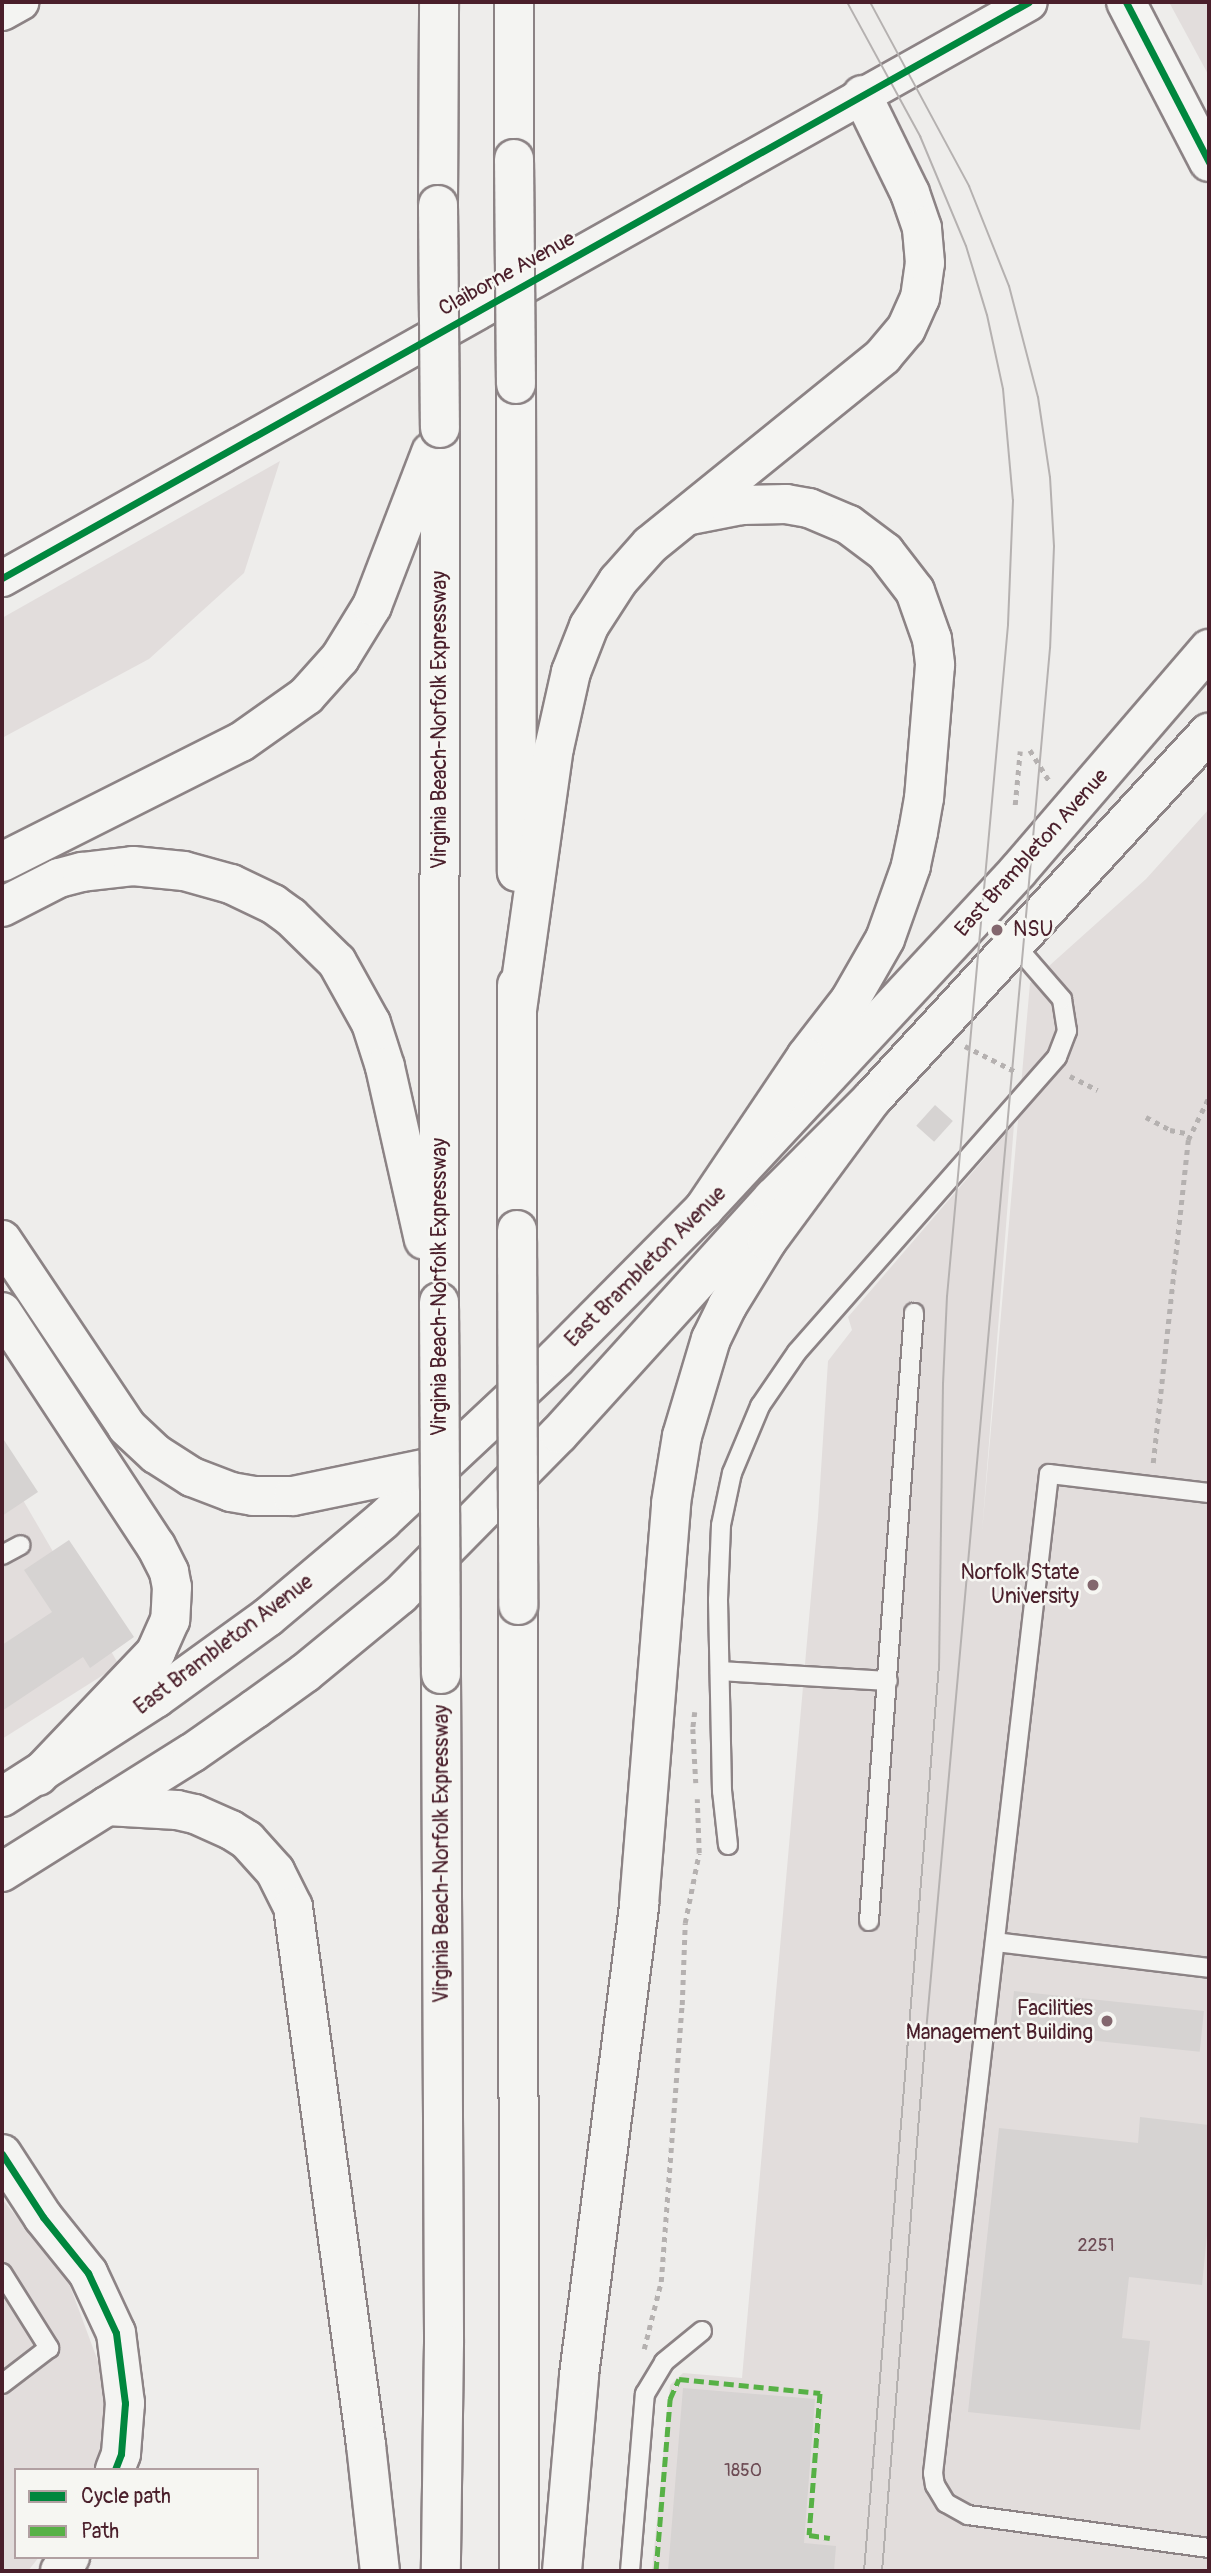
<!DOCTYPE html>
<html>
<head>
<meta charset="utf-8">
<style>
	body { margin:0 }
	#map { position:relative; width:1211px; height:2573px; overflow:hidden; background:#eeedeb; font-family:Pangolin,sans-serif }
	div>[style] { position:absolute }
	[style*='--x'] { left:calc(var(--x)*1px); top:calc(var(--y)*1px); width:calc(var(--w)*1px); rotate:calc(var(--a)*1deg) }
	.built>* { inset:0; background:#e2dddc }
	.building>* { inset:0; background:#d6d3d2; transform-origin:0 0 }
	.path>* { height:4.5px; margin-top:-2.25px; transform-origin:0; background:repeating-linear-gradient(90deg,#b5b1b0 0 5px,transparent 0 10px) }
	.roads { filter:drop-shadow(2px 0 #8c8385) drop-shadow(-2px 0 #8c8385) drop-shadow(0 2px #8c8385) drop-shadow(0 -2px #8c8385) }
	.service>* { height:18px; margin:-9px; padding:0 9px; transform-origin:9px; border-radius:9px; background:#f4f4f2 }
	.minor>* { height:35px; margin:-17.5px; padding:0 17.5px; transform-origin:17.5px; border-radius:17.5px; background:#f4f4f2 }
	.tertiary>* { height:38px; margin:-19px; padding:0 19px; transform-origin:19px; border-radius:19px; background:#f4f4f2 }
	.secondary>* { height:38px; margin:-19px; padding:0 19px; transform-origin:19px; border-radius:19px; background:#f4f4f2 }
	.primary>* { height:38px; margin:-19px; padding:0 19px; transform-origin:19px; border-radius:19px; background:#f4f4f2 }
	.motorway>* { height:38px; margin:-19px; padding:0 19px; transform-origin:19px; border-radius:19px; background:#f4f4f2 }
	.tram>* { height:2px; margin:-1px; padding:0 1px; transform-origin:1px; border-radius:1px; background:#b5b1b0 }
	.bridges { filter:drop-shadow(2px 0 #8c8385) drop-shadow(-2px 0 #8c8385) drop-shadow(0 2px #8c8385) drop-shadow(0 -2px #8c8385) }
	.motorway-bridge>* { height:38px; margin:-19px; padding:0 19px; transform-origin:19px; border-radius:19px; background:#f4f4f2 }
	.quiet>* { height:5px; margin-top:-2.5px; transform-origin:0; background:repeating-linear-gradient(90deg,#57b146 0 10px,transparent 0 15px) }
	.cycleway>* { height:7px; margin:-3.5px; padding:0 3.5px; transform-origin:3.5px; border-radius:3.5px; background:#00873e }
	.dots>* { width:19px; height:19px; translate:-50% -50%; box-sizing:border-box; border:4px solid #f6f6f2; border-radius:50% }
	span { translate:-50% -50%; white-space:nowrap; text-align:center; line-height:1.15; -webkit-text-stroke:5px #f6f6f2; paint-order:stroke }
	.number-label { font-size:18px; color:#6d4c55 }
	.number-label span { -webkit-text-stroke-width:0 }
	.street-label { font-size:21px; color:#4a1f2b }
	.poi-label { font-size:21px; color:#4a1f2b }
	.left { translate:0 -50%; text-align:left }
	.right { translate:-100% -50%; text-align:right }
	.frame { position:absolute; inset:0; border:4px solid #4a1f2b; pointer-events:none }
	.legend { position:absolute; left:14px; top:2468px; width:245px; height:91px; box-sizing:border-box; background:#f6f6f2; border:2px solid #b1a0a2; margin:0; padding:9px 12px; list-style:none; font-size:21px; color:#4a1f2b }
	.legend li { display:flex; align-items:center; gap:14px; height:35px }
	.legend b { width:35px; border:2px solid #b1a0a2 }
</style>
</head>
<body>
<div id="map">
	<div class="built">
		<div style="clip-path:polygon(1169px 2px,1209px 2px,1209px 76px)"></div>
		<div style="clip-path:polygon(280px 461px,244px 573px,149px 659px,2px 738px,2px 618px)"></div>
		<div style="clip-path:polygon(1209px 809px,1209px 2571px,652px 2571px,670px 2385px,683px 2373px,742px 2378px,818px 1517px,828px 1361px,852px 1330px,848px 1317px,1014px 1124px,982px 1532px,1030px 983px,1146px 879px)"></div>
		<div style="clip-path:polygon(2px 1464px,119px 1665px,2px 1739px)"></div>
		<div style="clip-path:polygon(2px 2199px,67px 2278px,99px 2364px,109px 2426px,101px 2470px,16px 2470px,16px 2557px,39px 2557px,28px 2571px,2px 2571px)"></div>
	</div>
	<div class="building">
		<div style="left:935px;top:1105px;width:24px;height:28px;rotate:42deg"></div>
		<div style="clip-path:polygon(2px 1437px,38px 1492px,2px 1516px)"></div>
		<div style="clip-path:polygon(69px 1540px,134px 1637px,90px 1668px,83px 1657px,2px 1711px,2px 1645px,52px 1612px,24px 1570px)"></div>
		<div style="left:1014px;top:1991px;width:191px;height:41px;rotate:6deg"></div>
		<div style="clip-path:polygon(1140px 2117px,1209px 2125px,1209px 2215px,1202px 2285px,1129px 2277px,1122px 2338px,1150px 2341px,1140px 2430px,968px 2412px,999px 2128px,1138px 2143px)"></div>
		<div style="clip-path:polygon(683px 2388px,815px 2399px,804px 2543px,836px 2546px,834px 2571px,668px 2571px)"></div>
	</div>
	<div class="path">
		<div style="--x:1030;--y:750;--w:38;--a:58"></div>
		<div style="--x:1015;--y:805;--w:54;--a:-84.7"></div>
		<div style="--x:965;--y:1046;--w:57;--a:27"></div>
		<div style="--x:1070;--y:1076;--w:31;--a:27"></div>
		<div style="--x:1146;--y:1117;--w:27;--a:28"></div>
		<div style="--x:1170;--y:1130;--w:20;--a:11"></div>
		<div style="--x:1153;--y:1463;--w:325;--a:-83.8"></div>
		<div style="--x:1188;--y:1140;--w:48;--a:-64"></div>
		<div style="--x:695;--y:1712;--w:17;--a:97"></div>
		<div style="--x:693;--y:1729;--w:54;--a:86.8"></div>
		<div style="--x:644;--y:2349;--w:69;--a:-75.8"></div>
		<div style="--x:661;--y:2282;--w:278;--a:-85.7"></div>
		<div style="--x:682;--y:2005;--w:82;--a:-87.9"></div>
		<div style="--x:685;--y:1923;--w:71;--a:-78.7"></div>
		<div style="--x:699;--y:1853;--w:54;--a:-92.1"></div>
	</div>
	<div class="roads">
		<div class="service">
			<div style="--x:1209;--y:1493;--w:161;--a:-173.2"></div>
			<div style="--x:1049;--y:1474;--w:1006;--a:96.62"></div>
			<div style="--x:933;--y:2473;--w:12;--a:81"></div>
			<div style="--x:935;--y:2485;--w:21;--a:59"></div>
			<div style="--x:946;--y:2503;--w:25;--a:29"></div>
			<div style="--x:968;--y:2515;--w:243;--a:7.8"></div>
			<div style="--x:2;--y:1555;--w:21;--a:-28"></div>
			<div style="--x:720;--y:1671;--w:168;--a:3.4"></div>
			<div style="--x:728;--y:1845;--w:54;--a:-96.3"></div>
			<div style="--x:722;--y:1791;--w:191;--a:-91.2"></div>
			<div style="--x:718;--y:1600;--w:75;--a:-87.7"></div>
			<div style="--x:721;--y:1525;--w:53;--a:-78.1"></div>
			<div style="--x:732;--y:1473;--w:73;--a:-67.3"></div>
			<div style="--x:760;--y:1406;--w:65;--a:-55.6"></div>
			<div style="--x:797;--y:1352;--w:393;--a:-48.6"></div>
			<div style="--x:1057;--y:1057;--w:28;--a:-69"></div>
			<div style="--x:1067;--y:1031;--w:32;--a:-99"></div>
			<div style="--x:1062;--y:999;--w:72;--a:-131"></div>
			<div style="--x:869;--y:1921;--w:610;--a:-85.77"></div>
			<div style="--x:995;--y:1942;--w:216;--a:6.9"></div>
			<div style="--x:2;--y:2273;--w:89;--a:57.9"></div>
			<div style="--x:49;--y:2348;--w:59;--a:142.5"></div>
			<div style="--x:630;--y:2571;--w:178;--a:-85.2"></div>
			<div style="--x:645;--y:2394;--w:37;--a:-59"></div>
			<div style="--x:664;--y:2362;--w:49;--a:-39.2"></div>
		</div>
		<div class="minor">
			<div style="--x:2;--y:12;--w:21;--a:-29"></div>
			<div style="--x:2;--y:578;--w:1177;--a:-29.29"></div>
		</div>
		<div class="tertiary">
			<div style="--x:2;--y:2154;--w:75;--a:56.9"></div>
			<div style="--x:43;--y:2217;--w:72;--a:51.2"></div>
			<div style="--x:88;--y:2273;--w:66;--a:65"></div>
			<div style="--x:116;--y:2333;--w:71;--a:82.7"></div>
			<div style="--x:125;--y:2403;--w:51;--a:94.5"></div>
			<div style="--x:121;--y:2454;--w:17;--a:111"></div>
			<div style="--x:60;--y:2571;--w:17;--a:-54"></div>
		</div>
		<div class="secondary">
			<div style="--x:1126;--y:2;--w:180;--a:62.6"></div>
		</div>
		<div class="primary">
			<div style="--x:2;--y:1797;--w:183;--a:-32.7"></div>
			<div style="--x:156;--y:1698;--w:138;--a:-35.9"></div>
			<div style="--x:268;--y:1617;--w:150;--a:-40.1"></div>
			<div style="--x:383;--y:1520;--w:238;--a:-43.1"></div>
			<div style="--x:557;--y:1357;--w:209;--a:-45.2"></div>
			<div style="--x:704;--y:1209;--w:461;--a:-47.1"></div>
			<div style="--x:1018;--y:871;--w:293;--a:-49.3"></div>
			<div style="--x:2;--y:1872;--w:224;--a:-32.1"></div>
			<div style="--x:192;--y:1753;--w:77;--a:-34.9"></div>
			<div style="--x:255;--y:1709;--w:62;--a:-35.8"></div>
			<div style="--x:305;--y:1673;--w:123;--a:-39.4"></div>
			<div style="--x:400;--y:1595;--w:226;--a:-45.4"></div>
			<div style="--x:559;--y:1434;--w:319;--a:-47.8"></div>
			<div style="--x:773;--y:1198;--w:139;--a:-45"></div>
			<div style="--x:871;--y:1100;--w:499;--a:-47.4"></div>
		</div>
		<div class="motorway">
			<div style="--x:514;--y:2;--w:157;--a:90"></div>
			<div style="--x:438;--y:205;--w:203;--a:-89.7"></div>
			<div style="--x:516;--y:384;--w:488;--a:89.9"></div>
			<div style="--x:690;--y:515;--w:53;--a:-10.9"></div>
			<div style="--x:742;--y:505;--w:44;--a:-1.3"></div>
			<div style="--x:786;--y:504;--w:23;--a:10"></div>
			<div style="--x:809;--y:508;--w:43;--a:23"></div>
			<div style="--x:849;--y:525;--w:45;--a:36.9"></div>
			<div style="--x:885;--y:552;--w:49;--a:52.4"></div>
			<div style="--x:915;--y:591;--w:51;--a:70.5"></div>
			<div style="--x:932;--y:639;--w:26;--a:83"></div>
			<div style="--x:935;--y:665;--w:133;--a:94.7"></div>
			<div style="--x:924;--y:798;--w:35;--a:100"></div>
			<div style="--x:918;--y:832;--w:35;--a:102"></div>
			<div style="--x:911;--y:866;--w:77;--a:109.6"></div>
			<div style="--x:885;--y:939;--w:70;--a:119.8"></div>
			<div style="--x:850;--y:1000;--w:72;--a:127.7"></div>
			<div style="--x:806;--y:1057;--w:183;--a:123.9"></div>
			<div style="--x:2;--y:862;--w:267;--a:-26.7"></div>
			<div style="--x:241;--y:742;--w:80;--a:-35.3"></div>
			<div style="--x:306;--y:696;--w:51;--a:-48.2"></div>
			<div style="--x:340;--y:658;--w:61;--a:-58.4"></div>
			<div style="--x:372;--y:606;--w:165;--a:-69"></div>
			<div style="--x:2;--y:907;--w:64;--a:-27"></div>
			<div style="--x:59;--y:878;--w:24;--a:-15"></div>
			<div style="--x:82;--y:872;--w:51;--a:-6.7"></div>
			<div style="--x:133;--y:866;--w:51;--a:5.6"></div>
			<div style="--x:184;--y:871;--w:49;--a:15.5"></div>
			<div style="--x:231;--y:884;--w:47;--a:25.5"></div>
			<div style="--x:273;--y:904;--w:22;--a:36"></div>
			<div style="--x:291;--y:917;--w:64;--a:44.4"></div>
			<div style="--x:337;--y:962;--w:70;--a:60.9"></div>
			<div style="--x:371;--y:1023;--w:46;--a:72.3"></div>
			<div style="--x:385;--y:1067;--w:177;--a:77.3"></div>
			<div style="--x:517;--y:985;--w:245;--a:90"></div>
			<div style="--x:517;--y:1010;--w:265;--a:-82"></div>
			<div style="--x:554;--y:748;--w:78;--a:-77.4"></div>
			<div style="--x:571;--y:672;--w:49;--a:-68.6"></div>
			<div style="--x:589;--y:626;--w:54;--a:-57.2"></div>
			<div style="--x:618;--y:581;--w:48;--a:-48.4"></div>
			<div style="--x:650;--y:545;--w:300;--a:-39"></div>
			<div style="--x:883;--y:356;--w:35;--a:-50"></div>
			<div style="--x:906;--y:329;--w:34;--a:-66"></div>
			<div style="--x:920;--y:298;--w:35;--a:-82"></div>
			<div style="--x:925;--y:263;--w:35;--a:-95"></div>
			<div style="--x:922;--y:228;--w:37;--a:-109"></div>
			<div style="--x:910;--y:193;--w:109;--a:-116.1"></div>
			<div style="--x:2;--y:1240;--w:225;--a:56.2"></div>
			<div style="--x:127;--y:1427;--w:40;--a:43"></div>
			<div style="--x:156;--y:1454;--w:43;--a:32.6"></div>
			<div style="--x:192;--y:1477;--w:42;--a:21"></div>
			<div style="--x:231;--y:1492;--w:22;--a:10"></div>
			<div style="--x:253;--y:1496;--w:40;--a:0"></div>
			<div style="--x:293;--y:1496;--w:148;--a:-11.7"></div>
			<div style="--x:439;--y:1302;--w:874;--a:-89.93"></div>
			<div style="--x:2;--y:1312;--w:280;--a:56.7"></div>
			<div style="--x:156;--y:1546;--w:29;--a:63"></div>
			<div style="--x:169;--y:1572;--w:15;--a:79"></div>
			<div style="--x:172;--y:1587;--w:33;--a:93"></div>
			<div style="--x:170;--y:1620;--w:35;--a:114"></div>
			<div style="--x:156;--y:1652;--w:171;--a:133.6"></div>
			<div style="--x:518;--y:1605;--w:966;--a:89.94"></div>
			<div style="--x:441;--y:1674;--w:669;--a:89.74"></div>
			<div style="--x:444;--y:2343;--w:228;--a:90.8"></div>
			<div style="--x:107;--y:1806;--w:70;--a:3.3"></div>
			<div style="--x:177;--y:1810;--w:18;--a:13"></div>
			<div style="--x:195;--y:1814;--w:39;--a:24"></div>
			<div style="--x:231;--y:1830;--w:19;--a:32"></div>
			<div style="--x:247;--y:1840;--w:42;--a:47.9"></div>
			<div style="--x:275;--y:1871;--w:40;--a:63.4"></div>
			<div style="--x:293;--y:1907;--w:543;--a:82.27"></div>
			<div style="--x:366;--y:2445;--w:127;--a:83.7"></div>
			<div style="--x:562;--y:2571;--w:197;--a:-85"></div>
			<div style="--x:579;--y:2375;--w:475;--a:-82.7"></div>
			<div style="--x:639;--y:1904;--w:402;--a:-85.4"></div>
			<div style="--x:671;--y:1503;--w:68;--a:-80.7"></div>
			<div style="--x:682;--y:1436;--w:101;--a:-73.4"></div>
			<div style="--x:711;--y:1339;--w:37;--a:-64"></div>
			<div style="--x:727;--y:1306;--w:76;--a:-58.4"></div>
			<div style="--x:767;--y:1241;--w:175;--a:-53.6"></div>
		</div>
	</div>
	<div class="tram">
		<div style="--x:847;--y:2;--w:153;--a:61.4"></div>
		<div style="--x:920;--y:136;--w:119;--a:67.3"></div>
		<div style="--x:966;--y:246;--w:72;--a:73.1"></div>
		<div style="--x:987;--y:315;--w:76;--a:77.8"></div>
		<div style="--x:1003;--y:389;--w:111;--a:84.9"></div>
		<div style="--x:1013;--y:500;--w:125;--a:92.3"></div>
		<div style="--x:1008;--y:625;--w:674;--a:95.19"></div>
		<div style="--x:947;--y:1296;--w:87;--a:92.6"></div>
		<div style="--x:943;--y:1383;--w:282;--a:90.8"></div>
		<div style="--x:939;--y:1665;--w:909;--a:94.73"></div>
		<div style="--x:870;--y:2;--w:209;--a:61.7"></div>
		<div style="--x:969;--y:186;--w:108;--a:68.2"></div>
		<div style="--x:1009;--y:286;--w:115;--a:75.4"></div>
		<div style="--x:1038;--y:397;--w:81;--a:81.5"></div>
		<div style="--x:1050;--y:477;--w:69;--a:86.7"></div>
		<div style="--x:1054;--y:546;--w:102;--a:92.2"></div>
		<div style="--x:1050;--y:648;--w:1402;--a:95.12"></div>
		<div style="--x:925;--y:2044;--w:529;--a:94.66"></div>
	</div>
	<div class="bridges">
		<div class="motorway-bridge">
			<div style="--x:514;--y:159;--w:225;--a:89.5"></div>
			<div style="--x:438;--y:205;--w:223;--a:89.5"></div>
			<div style="--x:517;--y:1230;--w:375;--a:89.8"></div>
			<div style="--x:439;--y:1302;--w:372;--a:89.7"></div>
		</div>
	</div>
	<div class="quiet">
		<div style="--x:656;--y:2571;--w:173;--a:-85.3"></div>
		<div style="--x:670;--y:2399;--w:22;--a:-66"></div>
		<div style="--x:679;--y:2379;--w:142;--a:5.7"></div>
		<div style="--x:820;--y:2393;--w:142;--a:94.4"></div>
		<div style="--x:809;--y:2535;--w:21;--a:8"></div>
	</div>
	<div class="cycleway">
		<div style="--x:1126;--y:2;--w:180;--a:62.6"></div>
		<div style="--x:2;--y:578;--w:1177;--a:-29.29"></div>
		<div style="--x:2;--y:2154;--w:75;--a:56.9"></div>
		<div style="--x:43;--y:2217;--w:72;--a:51.2"></div>
		<div style="--x:88;--y:2273;--w:66;--a:65"></div>
		<div style="--x:116;--y:2333;--w:71;--a:82.7"></div>
		<div style="--x:125;--y:2403;--w:51;--a:94.5"></div>
		<div style="--x:121;--y:2454;--w:17;--a:111"></div>
	</div>
	<div class="dots">
		<div style="left:997px;top:930px;background:#83676e"></div>
		<div style="left:1093px;top:1585px;background:#83676e"></div>
		<div style="left:1107px;top:2021px;background:#83676e"></div>
	</div>
	<div class="number-label">
		<span style="left:1096px;top:2246px">2251</span>
		<span style="left:743px;top:2471px">1850</span>
	</div>
	<div class="street-label">
		<span style="left:507px;top:274px;rotate:-29deg">Claiborne Avenue</span>
		<span style="left:440px;top:720px;rotate:-90deg">Virginia Beach-Norfolk Expressway</span>
		<span style="left:1032px;top:853px;rotate:-48deg">East Brambleton Avenue</span>
		<span style="left:646px;top:1267px;rotate:-45deg">East Brambleton Avenue</span>
		<span style="left:440px;top:1287px;rotate:-90deg">Virginia Beach-Norfolk Expressway</span>
		<span style="left:224px;top:1645px;rotate:-37deg">East Brambleton Avenue</span>
		<span style="left:442px;top:1854px;rotate:-90deg">Virginia Beach-Norfolk Expressway</span>
	</div>
	<div class="poi-label">
		<span class="left" style="left:1013px;top:930px">NSU</span>
		<span class="right" style="left:1079px;top:1585px">Norfolk State<br>University</span>
		<span class="right" style="left:1093px;top:2021px">Facilities<br>Management Building</span>
	</div>
	<div class="frame"></div>
	<ul class="legend">
	<li><b style="height:9px;background:#00873e"></b>Cycle path</li>
	<li><b style="height:9px;background:#57b146"></b>Path</li>
	</ul>
</div>
</body>
</html>
